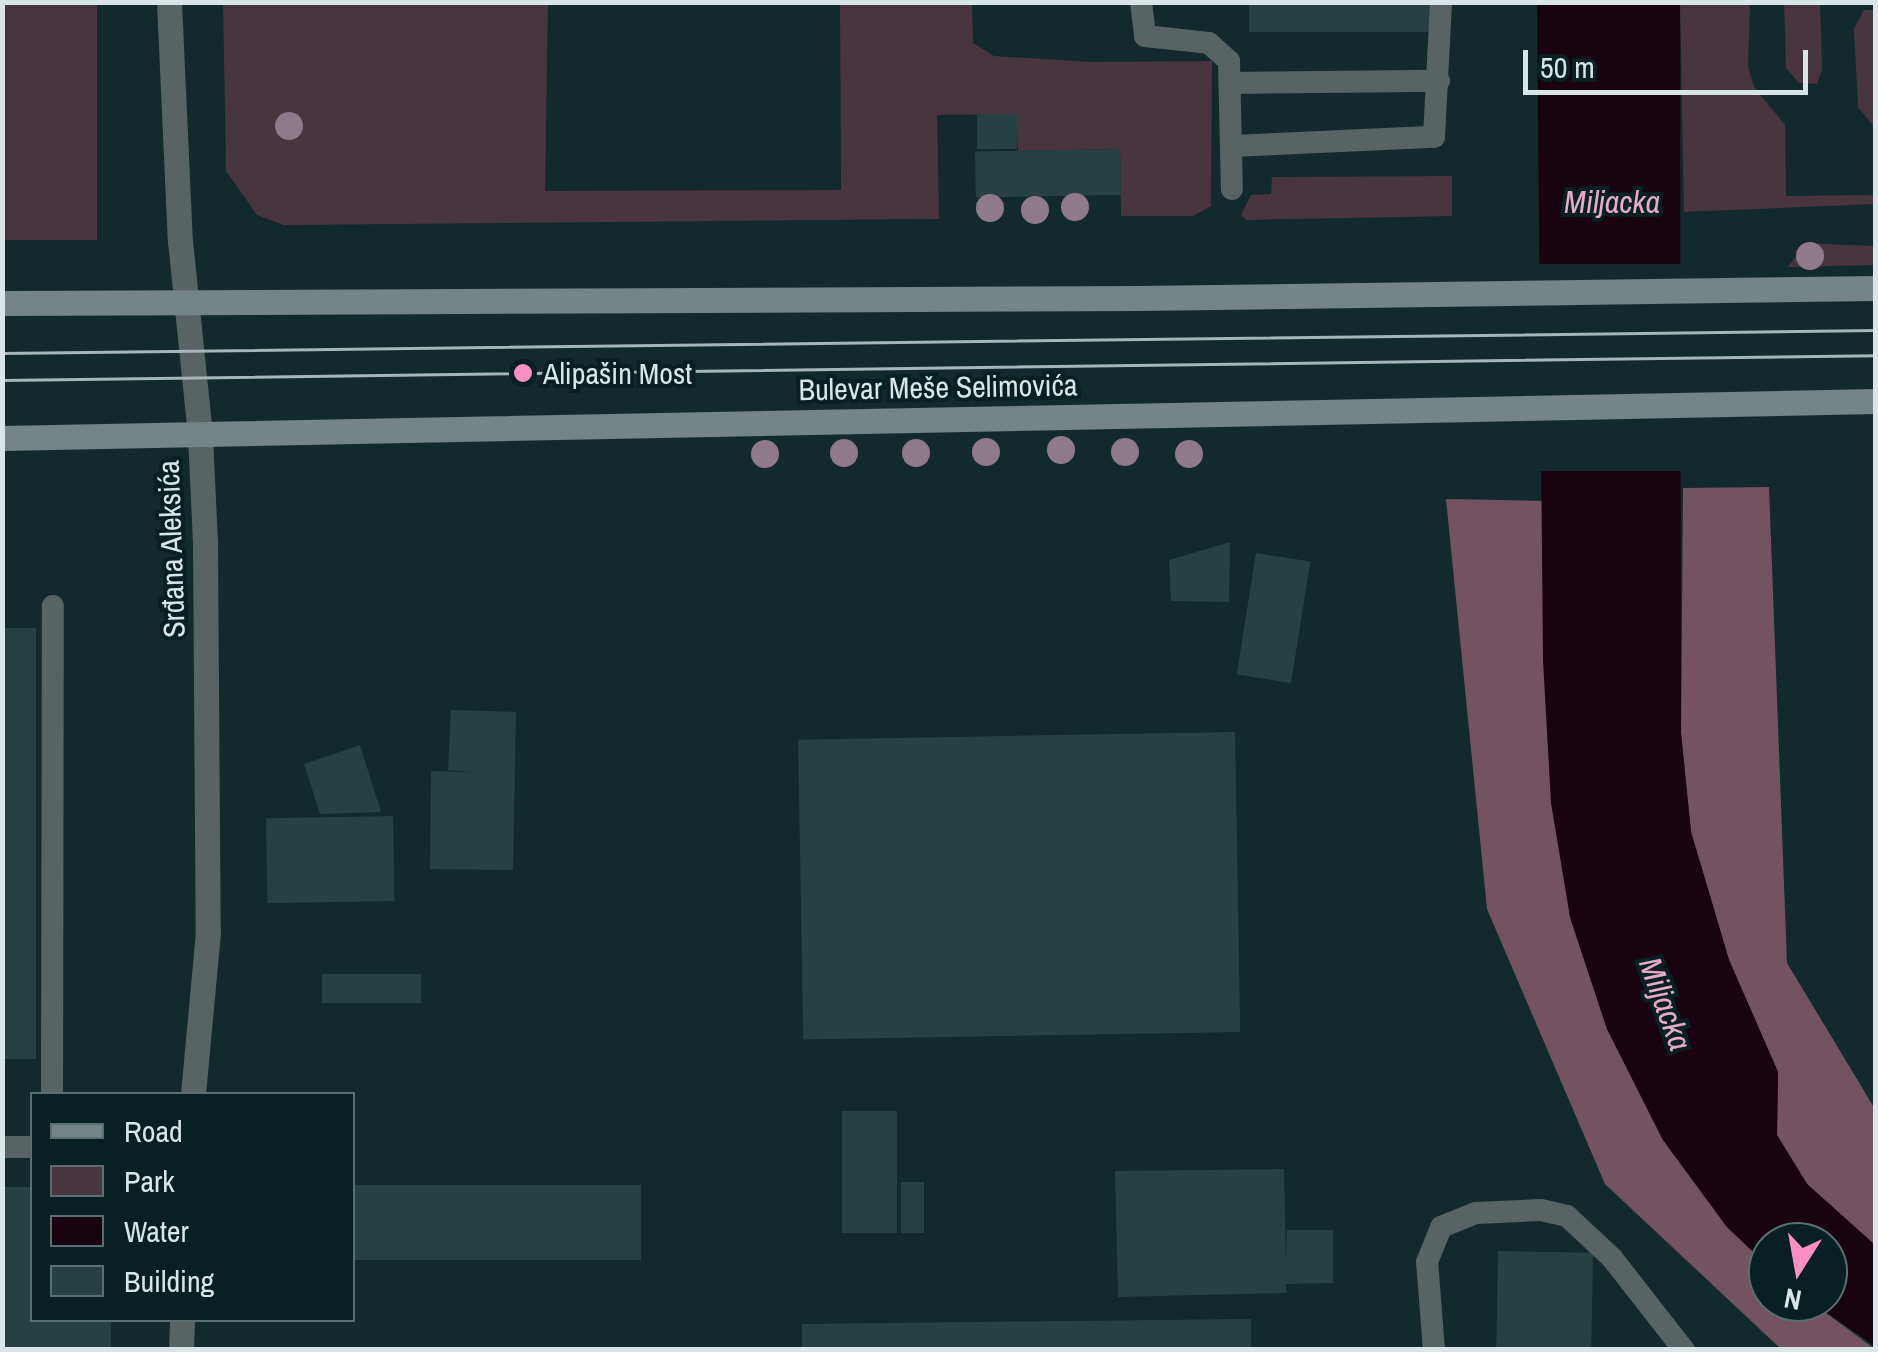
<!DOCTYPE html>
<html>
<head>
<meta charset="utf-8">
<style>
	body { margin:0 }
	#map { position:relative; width:1878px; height:1352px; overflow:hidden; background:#122a2c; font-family:"Archivo Narrow",sans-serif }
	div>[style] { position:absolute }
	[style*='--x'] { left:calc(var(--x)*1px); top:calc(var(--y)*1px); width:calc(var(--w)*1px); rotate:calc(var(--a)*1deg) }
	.green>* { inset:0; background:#49353d; transform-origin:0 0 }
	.forest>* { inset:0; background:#735360 }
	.water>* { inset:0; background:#19030e }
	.pier>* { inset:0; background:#122a2c; transform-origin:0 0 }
	.building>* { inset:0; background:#274042; transform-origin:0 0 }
	.lane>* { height:22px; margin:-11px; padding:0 11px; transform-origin:11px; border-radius:11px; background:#586364 }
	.street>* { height:25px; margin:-12.5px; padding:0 12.5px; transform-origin:12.5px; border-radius:12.5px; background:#586364 }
	.secondary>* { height:25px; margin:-12.5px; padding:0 12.5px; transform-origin:12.5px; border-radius:12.5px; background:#748587 }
	.tram>* { height:2.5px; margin:-1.25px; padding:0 1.25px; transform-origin:1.25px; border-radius:1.25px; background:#a7b7b9 }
	.trees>* { width:28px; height:28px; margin:-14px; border-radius:50%; background:#907a89 }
	.dots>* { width:28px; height:28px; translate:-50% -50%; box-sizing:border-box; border:5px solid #082022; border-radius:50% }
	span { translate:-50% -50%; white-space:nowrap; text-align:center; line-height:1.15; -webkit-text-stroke:8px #082022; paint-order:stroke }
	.poi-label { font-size:30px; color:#d8e6e7 }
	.left { translate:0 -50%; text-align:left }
	.street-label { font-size:30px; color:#d8e6e7 }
	.water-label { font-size:32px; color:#e8acc6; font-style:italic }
	.frame { position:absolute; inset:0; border:5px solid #d8e6e7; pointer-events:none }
	.legend { position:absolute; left:30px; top:1092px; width:325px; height:230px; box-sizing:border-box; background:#082022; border:2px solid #5b6f71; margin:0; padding:12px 18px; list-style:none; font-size:30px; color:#d8e6e7 }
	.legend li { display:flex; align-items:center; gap:20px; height:50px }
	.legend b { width:50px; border:2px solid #5b6f71 }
	.north { position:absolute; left:1748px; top:1222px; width:100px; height:100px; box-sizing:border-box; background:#082022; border:2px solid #5b6f71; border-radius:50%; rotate:191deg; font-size:28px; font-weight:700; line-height:40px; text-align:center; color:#d8e6e7 }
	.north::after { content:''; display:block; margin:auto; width:35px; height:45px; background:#fc8fc1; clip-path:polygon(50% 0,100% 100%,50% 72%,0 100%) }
	.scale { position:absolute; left:1523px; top:50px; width:285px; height:45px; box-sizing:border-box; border:5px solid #d8e6e7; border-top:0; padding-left:12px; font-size:30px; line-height:35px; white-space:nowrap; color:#d8e6e7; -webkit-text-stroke:8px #082022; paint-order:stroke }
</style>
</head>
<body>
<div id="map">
	<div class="green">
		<div style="left:2px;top:3px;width:95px;height:237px"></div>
		<div style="clip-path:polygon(223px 3px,548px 3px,545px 191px,841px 190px,840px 3px,972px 3px,973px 43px,994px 56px,1091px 62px,1212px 61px,1211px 206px,1193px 216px,1121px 216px,1120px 149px,1018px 151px,1016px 114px,937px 115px,939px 219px,283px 225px,257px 215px,226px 171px)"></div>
		<div style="clip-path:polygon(1680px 3px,1750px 3px,1748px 66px,1754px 87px,1785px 125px,1786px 196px,1875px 195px,1875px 204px,1684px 212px)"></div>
		<div style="clip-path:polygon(1784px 3px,1820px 3px,1822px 69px,1817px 84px,1799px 83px,1786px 68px)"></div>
		<div style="clip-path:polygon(1864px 10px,1875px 10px,1875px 128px,1858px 107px,1854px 29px)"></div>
		<div style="clip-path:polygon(1452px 176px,1452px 216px,1247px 220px,1241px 215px,1251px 195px,1271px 194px,1272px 177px)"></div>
		<div style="clip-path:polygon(1805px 243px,1875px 246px,1875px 265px,1788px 267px)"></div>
	</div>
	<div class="forest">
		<div style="clip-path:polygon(1769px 487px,1787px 963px,1875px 1109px,1875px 1245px,1807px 1184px,1777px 1135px,1778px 1072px,1729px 960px,1691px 832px,1681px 733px,1683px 488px)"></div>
		<div style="clip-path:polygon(1446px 499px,1545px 501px,1570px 917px,1607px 1029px,1663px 1140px,1727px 1227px,1768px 1266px,1768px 1302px,1811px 1302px,1875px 1349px,1781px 1349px,1605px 1184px,1487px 909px)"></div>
	</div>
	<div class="water">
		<div style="clip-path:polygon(1537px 3px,1680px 3px,1681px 733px,1691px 832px,1729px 960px,1778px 1072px,1777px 1135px,1807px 1184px,1875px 1245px,1875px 1346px,1811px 1302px,1828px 1302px,1828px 1242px,1768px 1242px,1768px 1266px,1727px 1227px,1663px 1140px,1607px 1029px,1570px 917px,1551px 803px,1543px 661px)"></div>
	</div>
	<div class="pier">
		<div style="left:1689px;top:264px;width:207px;height:153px;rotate:90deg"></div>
	</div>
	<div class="building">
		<div style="left:1249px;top:2px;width:183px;height:30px"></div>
		<div style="left:977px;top:114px;width:40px;height:35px"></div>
		<div style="left:1120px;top:149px;width:46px;height:145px;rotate:89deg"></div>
		<div style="clip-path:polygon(1230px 542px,1229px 602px,1171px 601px,1169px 560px)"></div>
		<div style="left:1256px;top:553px;width:55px;height:123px;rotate:9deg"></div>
		<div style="left:2px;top:628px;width:34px;height:431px"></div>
		<div style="clip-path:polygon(451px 710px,516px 712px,513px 870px,430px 869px,431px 771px,472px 772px,448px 770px)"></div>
		<div style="left:1235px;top:732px;width:300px;height:437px;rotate:89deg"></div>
		<div style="clip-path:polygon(360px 745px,381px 812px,320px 814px,304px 764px)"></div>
		<div style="left:393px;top:816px;width:85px;height:127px;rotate:89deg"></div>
		<div style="left:421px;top:974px;width:29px;height:99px;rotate:90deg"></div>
		<div style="left:897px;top:1111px;width:122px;height:55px;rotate:90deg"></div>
		<div style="clip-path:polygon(1284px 1169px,1286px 1262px,1287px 1230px,1333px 1230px,1333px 1283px,1286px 1284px,1287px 1293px,1118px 1297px,1115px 1171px)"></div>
		<div style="left:901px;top:1182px;width:23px;height:51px"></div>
		<div style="left:641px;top:1185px;width:75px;height:289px;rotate:90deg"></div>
		<div style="clip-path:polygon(2px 1187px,32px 1187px,32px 1320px,111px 1320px,111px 1350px,2px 1350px)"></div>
		<div style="left:1498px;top:1251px;width:95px;height:99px;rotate:1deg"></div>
		<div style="clip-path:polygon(1251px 1319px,1251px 1350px,802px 1350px,802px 1324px)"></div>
	</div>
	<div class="lane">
		<div style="--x:1141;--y:2;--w:34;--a:83"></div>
		<div style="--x:1145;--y:36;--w:64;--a:6.2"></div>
		<div style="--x:1209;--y:43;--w:27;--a:42"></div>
		<div style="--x:1229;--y:61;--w:128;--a:88.7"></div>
		<div style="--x:1232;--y:83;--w:207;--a:-0.6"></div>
		<div style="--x:1232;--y:146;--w:202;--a:-2.6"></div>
		<div style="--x:1434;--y:137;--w:135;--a:-87"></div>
		<div style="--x:52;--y:1094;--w:488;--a:-89.9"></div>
		<div style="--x:2;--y:1147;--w:30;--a:0"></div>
		<div style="--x:1434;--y:1350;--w:88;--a:-94.5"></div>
		<div style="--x:1427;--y:1262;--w:38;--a:-68"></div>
		<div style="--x:1441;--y:1227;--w:38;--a:-22"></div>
		<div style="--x:1476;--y:1213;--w:65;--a:-2.6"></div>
		<div style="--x:1541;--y:1210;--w:27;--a:13"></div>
		<div style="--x:1567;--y:1216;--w:62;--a:43"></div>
		<div style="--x:1612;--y:1258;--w:117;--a:52"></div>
	</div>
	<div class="street">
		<div style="--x:169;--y:2;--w:239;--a:87.4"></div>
		<div style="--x:180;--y:241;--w:196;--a:84.1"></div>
		<div style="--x:200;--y:436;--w:108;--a:87.3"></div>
		<div style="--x:205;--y:544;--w:388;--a:89.6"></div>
		<div style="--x:208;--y:932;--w:163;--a:95.3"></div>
		<div style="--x:181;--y:1350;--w:30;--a:-88"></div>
	</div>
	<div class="secondary">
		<div style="--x:2;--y:303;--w:1138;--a:-0.25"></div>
		<div style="--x:1140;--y:298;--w:736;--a:-0.78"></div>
		<div style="--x:2;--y:438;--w:1874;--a:-1.13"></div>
	</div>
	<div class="tram">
		<div style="--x:2;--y:353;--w:1874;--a:-0.7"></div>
		<div style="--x:2;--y:380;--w:1874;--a:-0.76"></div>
	</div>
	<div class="trees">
		<div style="left:289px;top:126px"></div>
		<div style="left:1075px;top:207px"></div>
		<div style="left:990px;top:208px"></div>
		<div style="left:1035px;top:210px"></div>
		<div style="left:1810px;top:256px"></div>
		<div style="left:1061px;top:450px"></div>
		<div style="left:986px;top:452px"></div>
		<div style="left:1125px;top:452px"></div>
		<div style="left:844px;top:453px"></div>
		<div style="left:916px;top:453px"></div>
		<div style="left:765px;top:454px"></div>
		<div style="left:1189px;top:454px"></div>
	</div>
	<div class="dots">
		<div style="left:523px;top:373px;background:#fc8fc1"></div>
	</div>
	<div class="poi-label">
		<span class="left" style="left:543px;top:373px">Alipašin Most</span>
	</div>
	<div class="street-label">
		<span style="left:938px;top:387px;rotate:-1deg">Bulevar Meše Selimovića</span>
		<span style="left:171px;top:549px;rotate:-92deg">Srđana Aleksića</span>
	</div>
	<div class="water-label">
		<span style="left:1612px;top:202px">Miljacka</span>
		<span style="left:1665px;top:1004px;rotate:70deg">Miljacka</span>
	</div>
	<div class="frame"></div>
	<ul class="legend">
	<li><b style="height:12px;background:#748587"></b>Road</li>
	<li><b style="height:28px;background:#49353d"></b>Park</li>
	<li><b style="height:28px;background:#19030e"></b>Water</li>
	<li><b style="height:28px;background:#274042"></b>Building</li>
	</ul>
	<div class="north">N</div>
	<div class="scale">50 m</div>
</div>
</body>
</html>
